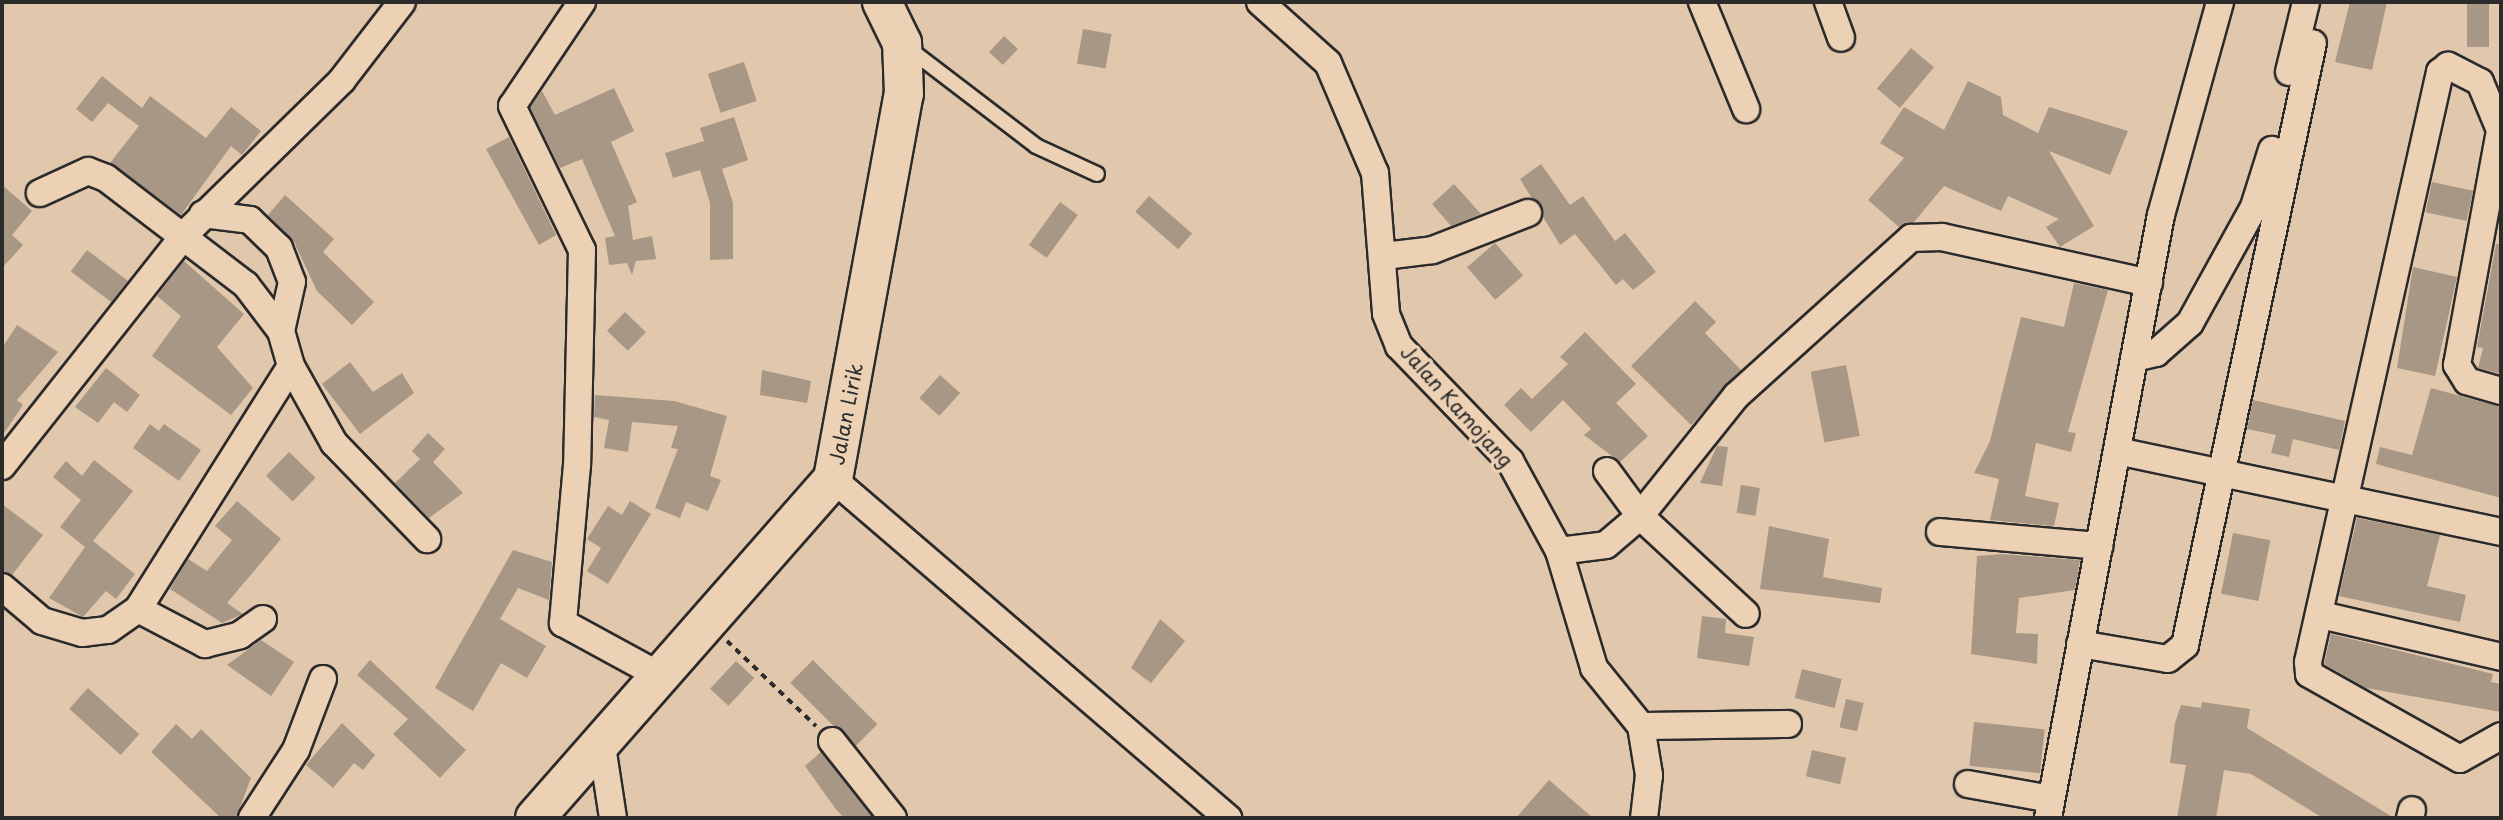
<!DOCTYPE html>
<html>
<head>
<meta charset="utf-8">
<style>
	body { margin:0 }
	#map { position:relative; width:2503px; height:820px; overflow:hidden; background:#e1c7ac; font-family:"Playpen Sans",sans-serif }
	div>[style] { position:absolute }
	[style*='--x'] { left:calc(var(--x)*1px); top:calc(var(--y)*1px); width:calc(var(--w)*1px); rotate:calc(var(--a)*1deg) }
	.building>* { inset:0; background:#a89784; transform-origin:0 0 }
	.path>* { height:4px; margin-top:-2px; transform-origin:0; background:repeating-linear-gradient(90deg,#2b2b2b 0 6px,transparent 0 12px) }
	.roads { filter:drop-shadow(2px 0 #2b2b2b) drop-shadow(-2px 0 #2b2b2b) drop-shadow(0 2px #2b2b2b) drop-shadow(0 -2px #2b2b2b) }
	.lane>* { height:14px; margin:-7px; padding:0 7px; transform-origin:7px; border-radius:7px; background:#edd1b4 }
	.street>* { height:26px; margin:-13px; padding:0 13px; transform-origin:13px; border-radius:13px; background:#edd1b4 }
	.secondary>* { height:38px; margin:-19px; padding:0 19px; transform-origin:19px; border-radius:19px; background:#edd1b4 }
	span { translate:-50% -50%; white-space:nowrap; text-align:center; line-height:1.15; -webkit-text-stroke:7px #edd1b4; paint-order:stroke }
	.street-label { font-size:20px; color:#2b2b2b }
	.frame { position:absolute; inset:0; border:4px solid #2b2b2b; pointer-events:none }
</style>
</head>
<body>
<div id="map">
	<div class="building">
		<div style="clip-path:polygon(2350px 2px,2387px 2px,2372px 70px,2335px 62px)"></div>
		<div style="left:2467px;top:2px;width:22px;height:45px"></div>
		<div style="left:1083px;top:29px;width:29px;height:35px;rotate:10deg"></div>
		<div style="left:1004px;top:36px;width:19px;height:22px;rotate:43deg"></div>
		<div style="left:1911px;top:48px;width:30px;height:53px;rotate:40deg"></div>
		<div style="left:744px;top:62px;width:41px;height:38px;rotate:72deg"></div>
		<div style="clip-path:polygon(102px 76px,142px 108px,150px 96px,206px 138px,231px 107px,261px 131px,242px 155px,231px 146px,181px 215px,110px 163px,139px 126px,108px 103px,92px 122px,76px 109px)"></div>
		<div style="clip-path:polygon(1968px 81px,2001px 97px,2003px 115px,2038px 133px,2049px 107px,2128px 131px,2110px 175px,2049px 151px,2094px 226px,2060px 247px,2046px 227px,2059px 219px,2008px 196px,2001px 211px,1944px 186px,1914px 222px,1899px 227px,1868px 200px,1904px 158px,1880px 143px,1904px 107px,1944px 130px)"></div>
		<div style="clip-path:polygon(614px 88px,634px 131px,611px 142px,637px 202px,628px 206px,633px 240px,652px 236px,656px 259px,636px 261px,632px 275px,627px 263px,609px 265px,605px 238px,615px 236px,582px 159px,560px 168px,530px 107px,542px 91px,555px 115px)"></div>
		<div style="clip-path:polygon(734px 117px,748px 160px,722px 169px,733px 203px,733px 259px,710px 260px,710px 203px,700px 170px,673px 178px,665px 153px,704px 141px,700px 128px)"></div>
		<div style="clip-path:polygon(509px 137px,556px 235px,539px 245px,486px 149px)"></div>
		<div style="clip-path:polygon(1541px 164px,1570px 205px,1583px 196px,1615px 241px,1625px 233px,1656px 272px,1633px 290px,1623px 279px,1616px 285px,1575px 234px,1560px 245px,1520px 179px)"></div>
		<div style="left:2432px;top:182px;width:42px;height:31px;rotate:12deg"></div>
		<div style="clip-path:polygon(1454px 184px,1481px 214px,1451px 226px,1432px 204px)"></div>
		<div style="clip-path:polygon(2px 185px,32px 211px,12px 235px,23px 245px,2px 268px)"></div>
		<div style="clip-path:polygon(285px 195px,334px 239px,323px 252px,374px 302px,352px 325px,317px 291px,294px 242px,268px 215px)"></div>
		<div style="left:1149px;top:196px;width:57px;height:21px;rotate:41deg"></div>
		<div style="left:1060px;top:202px;width:22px;height:53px;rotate:36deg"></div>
		<div style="left:1495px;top:243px;width:43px;height:37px;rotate:49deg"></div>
		<div style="clip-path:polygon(2496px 244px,2501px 244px,2501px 374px,2478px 368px,2483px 348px,2477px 347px)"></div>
		<div style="left:87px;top:250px;width:51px;height:27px;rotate:37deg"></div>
		<div style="clip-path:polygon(184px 261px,244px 314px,217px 347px,253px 388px,231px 415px,152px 356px,181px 316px,157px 296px)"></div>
		<div style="clip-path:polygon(2413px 267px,2457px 277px,2435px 376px,2397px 368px)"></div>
		<div style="clip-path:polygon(2074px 283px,2108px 290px,2068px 432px,2076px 433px,2071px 452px,2036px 443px,2025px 496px,2059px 503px,2054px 526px,1990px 520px,1999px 479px,1974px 473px,1990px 441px,2021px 317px,2064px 327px)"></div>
		<div style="clip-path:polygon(1695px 301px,1716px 322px,1705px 333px,1741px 370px,1691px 425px,1631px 366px)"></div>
		<div style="left:625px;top:312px;width:29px;height:26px;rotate:44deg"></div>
		<div style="clip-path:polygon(17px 325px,58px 352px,17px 400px,23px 405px,2px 436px,2px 348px)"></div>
		<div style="clip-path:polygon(1585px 332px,1636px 384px,1616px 403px,1648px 436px,1620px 462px,1584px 435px,1591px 429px,1563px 400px,1531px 432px,1504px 405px,1521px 388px,1532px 399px,1568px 364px,1560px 357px)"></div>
		<div style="clip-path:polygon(350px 362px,373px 392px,402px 373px,414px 393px,360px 434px,322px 384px)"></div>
		<div style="left:1846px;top:365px;width:72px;height:36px;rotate:79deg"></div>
		<div style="clip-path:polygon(106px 368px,140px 395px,127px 412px,114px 402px,98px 423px,75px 407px)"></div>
		<div style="clip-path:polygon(762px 370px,811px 381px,807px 403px,760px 395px)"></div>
		<div style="left:940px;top:375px;width:27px;height:31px;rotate:42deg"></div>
		<div style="clip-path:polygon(2431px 388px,2501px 407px,2501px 498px,2376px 464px,2380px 447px,2412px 455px)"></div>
		<div style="clip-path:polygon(595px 395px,674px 401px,727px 416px,710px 476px,721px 480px,708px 511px,686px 502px,680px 518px,655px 508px,678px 449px,671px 448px,678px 426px,632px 422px,628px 452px,604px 448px,609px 420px,594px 417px)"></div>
		<div style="clip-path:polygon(2253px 400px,2345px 421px,2339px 450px,2293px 439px,2289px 457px,2271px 453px,2276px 435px,2247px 429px)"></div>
		<div style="clip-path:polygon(150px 424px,159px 431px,164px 424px,201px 450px,179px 481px,133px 448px)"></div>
		<div style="clip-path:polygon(428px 433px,445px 449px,433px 462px,463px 493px,429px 518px,395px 483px,420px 459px,412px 451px)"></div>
		<div style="clip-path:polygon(1717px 446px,1728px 447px,1722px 486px,1700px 483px)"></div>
		<div style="left:289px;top:452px;width:37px;height:33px;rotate:44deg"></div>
		<div style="clip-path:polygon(94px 460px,133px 491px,93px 541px,135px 574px,116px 599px,106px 591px,83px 617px,49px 598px,85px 547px,60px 527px,81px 500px,53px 477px,66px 461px,82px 476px)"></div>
		<div style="left:1741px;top:485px;width:19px;height:28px;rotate:9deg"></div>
		<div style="clip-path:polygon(237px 501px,281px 539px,227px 603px,243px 614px,222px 623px,170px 589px,188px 559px,207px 571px,232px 540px,215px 526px)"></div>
		<div style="clip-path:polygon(630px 501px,651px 514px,608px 584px,587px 571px,601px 548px,587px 539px,608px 506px,622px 515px)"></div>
		<div style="clip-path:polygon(2px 504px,43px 535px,12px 575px,2px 571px)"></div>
		<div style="clip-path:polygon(2357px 518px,2440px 535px,2427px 586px,2466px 595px,2460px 622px,2339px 596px)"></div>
		<div style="clip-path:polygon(1769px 526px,1829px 539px,1823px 577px,1882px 588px,1880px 603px,1760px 589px)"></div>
		<div style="left:2233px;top:533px;width:38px;height:62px;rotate:11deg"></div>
		<div style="clip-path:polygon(513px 550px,552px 562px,549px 600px,518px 588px,500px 619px,546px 646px,527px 678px,501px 663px,473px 711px,435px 688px)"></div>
		<div style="clip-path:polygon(2002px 554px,2080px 560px,2075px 590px,2019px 598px,2016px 633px,2038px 634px,2037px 664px,1971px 654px,1977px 556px)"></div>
		<div style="clip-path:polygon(1702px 616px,1726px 619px,1725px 633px,1754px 637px,1749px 666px,1697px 658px)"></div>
		<div style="clip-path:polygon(1160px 619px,1185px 641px,1151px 683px,1131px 668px)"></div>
		<div style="clip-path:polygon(2331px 634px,2493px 674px,2491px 682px,2501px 684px,2501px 712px,2366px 688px,2324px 664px)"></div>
		<div style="clip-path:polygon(261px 640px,294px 662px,271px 696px,227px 665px)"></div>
		<div style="clip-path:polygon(370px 660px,466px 750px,440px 778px,393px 734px,408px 719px,357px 675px)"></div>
		<div style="left:813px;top:660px;width:91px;height:32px;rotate:45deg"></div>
		<div style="left:736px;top:661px;width:25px;height:38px;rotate:43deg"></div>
		<div style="left:1802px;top:669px;width:41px;height:30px;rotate:14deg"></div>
		<div style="left:88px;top:688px;width:69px;height:28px;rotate:42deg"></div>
		<div style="left:1846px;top:699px;width:18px;height:29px;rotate:13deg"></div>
		<div style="clip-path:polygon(2202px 702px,2250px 709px,2247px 728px,2394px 818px,2323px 818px,2251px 774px,2224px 770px,2216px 818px,2177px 818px,2186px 765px,2170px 763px,2175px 723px,2181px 705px,2201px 708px)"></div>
		<div style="left:1974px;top:722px;width:71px;height:44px;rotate:6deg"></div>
		<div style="clip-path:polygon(342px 723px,375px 755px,363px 770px,354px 763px,333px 788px,306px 765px)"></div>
		<div style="clip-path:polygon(176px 724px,192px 739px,201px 729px,251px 778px,236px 818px,221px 818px,151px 752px)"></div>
		<div style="left:1812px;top:750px;width:35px;height:27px;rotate:13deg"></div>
		<div style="clip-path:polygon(821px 752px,873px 818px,844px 818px,835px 808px,805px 766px)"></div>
		<div style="clip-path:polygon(1549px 780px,1593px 818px,1516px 818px)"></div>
	</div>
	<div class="path">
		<div style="--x:727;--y:641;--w:123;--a:43.7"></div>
	</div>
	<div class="roads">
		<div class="lane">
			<div style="--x:908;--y:48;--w:161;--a:37.4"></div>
			<div style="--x:1036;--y:146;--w:67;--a:24.7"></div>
		</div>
		<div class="street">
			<div style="--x:582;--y:2;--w:125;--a:123.9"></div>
			<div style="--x:512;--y:106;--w:160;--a:64.1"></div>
			<div style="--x:582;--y:250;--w:215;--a:91.3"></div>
			<div style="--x:577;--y:465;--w:159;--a:95.1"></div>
			<div style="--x:563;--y:623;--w:115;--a:28.6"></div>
			<div style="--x:1260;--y:2;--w:91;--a:41.9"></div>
			<div style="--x:1328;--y:63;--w:120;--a:66.9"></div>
			<div style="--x:1375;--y:173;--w:141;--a:85.5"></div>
			<div style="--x:1386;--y:314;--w:35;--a:68"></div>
			<div style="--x:1399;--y:346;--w:160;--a:46"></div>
			<div style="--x:1510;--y:461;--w:102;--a:61.4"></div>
			<div style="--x:1559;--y:551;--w:122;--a:73.3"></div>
			<div style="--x:1594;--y:668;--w:75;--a:51"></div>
			<div style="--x:1641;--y:726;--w:50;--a:80.7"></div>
			<div style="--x:1649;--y:775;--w:43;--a:96.6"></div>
			<div style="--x:1702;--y:2;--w:116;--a:67.6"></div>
			<div style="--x:1828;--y:2;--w:38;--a:70"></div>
			<div style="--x:2289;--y:72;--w:72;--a:-76.3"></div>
			<div style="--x:203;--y:214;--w:47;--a:7.3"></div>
			<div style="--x:250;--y:220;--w:40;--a:44"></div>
			<div style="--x:279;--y:248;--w:36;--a:69"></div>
			<div style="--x:292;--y:282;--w:50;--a:102.7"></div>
			<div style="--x:1384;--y:256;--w:49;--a:-7"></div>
			<div style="--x:1433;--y:250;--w:102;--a:-21.3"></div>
			<div style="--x:2134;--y:358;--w:23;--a:-13"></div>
			<div style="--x:2156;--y:353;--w:45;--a:-41.4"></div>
			<div style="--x:2190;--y:323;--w:132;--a:-61.1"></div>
			<div style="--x:2254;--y:207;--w:60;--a:-72.5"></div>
			<div style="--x:291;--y:366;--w:88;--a:60.8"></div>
			<div style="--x:334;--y:443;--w:134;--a:45.9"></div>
			<div style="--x:2501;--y:391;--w:35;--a:-164"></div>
			<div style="--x:2467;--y:381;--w:19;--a:-122"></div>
			<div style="--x:2457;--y:365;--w:239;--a:-79.6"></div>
			<div style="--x:2500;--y:130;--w:52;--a:-112.6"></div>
			<div style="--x:2480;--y:82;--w:36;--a:-153"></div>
			<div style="--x:2448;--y:66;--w:10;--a:143"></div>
			<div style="--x:2440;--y:72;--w:605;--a:102.61"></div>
			<div style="--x:2308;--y:662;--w:12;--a:85"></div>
			<div style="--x:2309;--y:674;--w:173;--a:29.4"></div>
			<div style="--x:2460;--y:759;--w:47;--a:-29.3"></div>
			<div style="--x:2117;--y:451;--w:392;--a:11.9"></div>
			<div style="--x:2;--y:466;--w:295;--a:-51.7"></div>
			<div style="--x:185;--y:234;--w:220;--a:-44.4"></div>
			<div style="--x:342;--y:80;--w:98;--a:-52.4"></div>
			<div style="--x:1607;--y:471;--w:56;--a:53.7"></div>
			<div style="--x:1640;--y:516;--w:144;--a:42.8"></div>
			<div style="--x:833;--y:479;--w:521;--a:40.64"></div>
			<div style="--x:1940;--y:532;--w:160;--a:5"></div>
			<div style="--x:1559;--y:551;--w:47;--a:-7.3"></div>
			<div style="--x:1606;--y:545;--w:45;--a:-40.5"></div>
			<div style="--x:1640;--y:516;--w:154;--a:-51.3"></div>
			<div style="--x:1736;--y:396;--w:236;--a:-42.1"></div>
			<div style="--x:1911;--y:238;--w:31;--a:-2"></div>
			<div style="--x:1942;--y:237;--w:212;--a:12.5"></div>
			<div style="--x:2;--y:587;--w:52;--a:40.4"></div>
			<div style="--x:42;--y:621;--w:42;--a:16.7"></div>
			<div style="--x:82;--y:633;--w:26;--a:-7"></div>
			<div style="--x:108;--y:630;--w:37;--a:-35"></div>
			<div style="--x:138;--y:609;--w:287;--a:-57.8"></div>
			<div style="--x:291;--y:366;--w:36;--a:-106"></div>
			<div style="--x:281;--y:331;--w:58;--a:-127.3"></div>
			<div style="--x:246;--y:285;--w:176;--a:-142.6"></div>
			<div style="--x:106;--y:178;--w:19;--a:-159"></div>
			<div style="--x:88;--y:171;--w:53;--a:155.4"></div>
			<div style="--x:138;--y:609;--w:76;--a:27.6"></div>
			<div style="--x:205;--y:644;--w:36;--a:-14"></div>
			<div style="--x:240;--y:635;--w:28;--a:-35"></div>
			<div style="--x:2321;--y:615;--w:185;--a:13.1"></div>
			<div style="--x:2080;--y:644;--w:89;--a:9.7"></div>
			<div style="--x:2168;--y:659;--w:22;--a:-39"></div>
			<div style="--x:2185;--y:645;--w:615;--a:-78"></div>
			<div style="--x:1641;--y:726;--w:147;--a:-0.8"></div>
			<div style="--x:832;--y:741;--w:98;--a:51.6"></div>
			<div style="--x:602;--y:746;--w:73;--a:81.3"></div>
			<div style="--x:1968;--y:784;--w:84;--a:10.2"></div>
			<div style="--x:252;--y:818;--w:81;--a:-57.1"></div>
			<div style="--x:296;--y:750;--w:76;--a:-69.2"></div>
			<div style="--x:2048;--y:818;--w:613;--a:-79.39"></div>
			<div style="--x:2161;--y:215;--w:221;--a:-74.5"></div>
			<div style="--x:2410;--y:818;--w:8;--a:-76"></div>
		</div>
		<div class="secondary">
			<div style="--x:535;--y:818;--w:451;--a:-48.7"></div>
			<div style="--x:833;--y:479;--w:391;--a:-79.6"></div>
			<div style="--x:904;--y:94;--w:51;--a:-92.2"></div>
			<div style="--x:902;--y:43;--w:46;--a:-116"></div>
		</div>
	</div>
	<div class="street-label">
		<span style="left:1457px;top:406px;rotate:48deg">Jalan Kamojang</span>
		<span style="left:846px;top:414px;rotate:-79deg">Jalan Lirik</span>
	</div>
	<div class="frame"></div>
</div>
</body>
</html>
